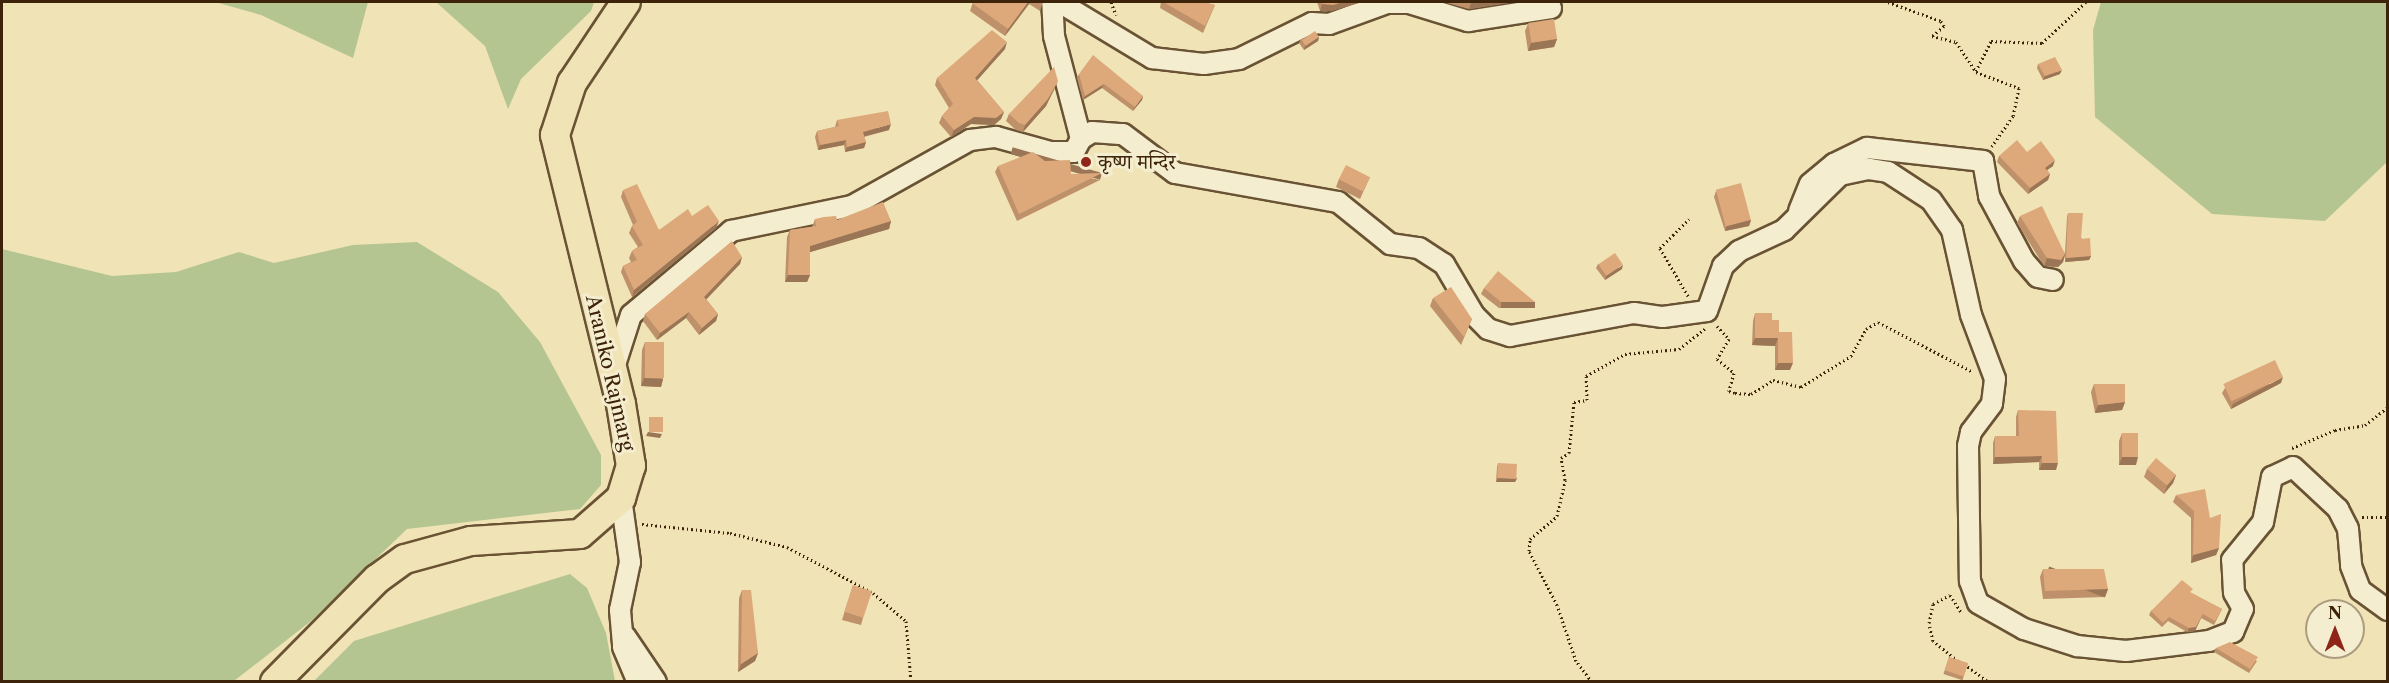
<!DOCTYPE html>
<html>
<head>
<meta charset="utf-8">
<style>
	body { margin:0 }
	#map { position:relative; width:2389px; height:683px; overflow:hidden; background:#f0e3b5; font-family:"Libre Caslon Text","Noto Serif Devanagari",serif }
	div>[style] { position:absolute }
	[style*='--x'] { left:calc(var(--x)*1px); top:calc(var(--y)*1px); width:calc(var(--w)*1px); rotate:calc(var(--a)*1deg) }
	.green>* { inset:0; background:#b4c592 }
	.path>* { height:3px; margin-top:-1.5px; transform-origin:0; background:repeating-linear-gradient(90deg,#3c2309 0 1.5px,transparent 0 4.5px) }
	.roads { filter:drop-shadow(2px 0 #695334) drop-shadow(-2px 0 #695334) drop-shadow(0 2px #695334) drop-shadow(0 -2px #695334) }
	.minor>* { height:20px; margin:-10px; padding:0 10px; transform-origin:10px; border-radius:10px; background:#f5edcf }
	.highway>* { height:28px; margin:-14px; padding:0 14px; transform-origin:14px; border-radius:14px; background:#f0e3b5 }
	.wall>* { inset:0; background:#be916a; transform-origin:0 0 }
	.shaded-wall>* { inset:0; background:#9b7656; transform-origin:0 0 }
	.building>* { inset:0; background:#dda97b; transform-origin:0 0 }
	.dots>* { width:16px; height:16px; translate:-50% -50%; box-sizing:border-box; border:3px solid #f5edcf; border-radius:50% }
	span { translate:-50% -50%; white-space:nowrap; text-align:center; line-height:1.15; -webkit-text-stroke:6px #f5edcf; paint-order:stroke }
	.poi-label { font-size:20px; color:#3c2309 }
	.left { translate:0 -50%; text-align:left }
	.street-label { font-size:20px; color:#3c2309 }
	.frame { position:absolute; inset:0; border:3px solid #3c2309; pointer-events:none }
	.north { position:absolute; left:2305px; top:599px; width:60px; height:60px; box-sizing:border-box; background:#f5edcf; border:2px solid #ab9c80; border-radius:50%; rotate:0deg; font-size:16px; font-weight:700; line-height:24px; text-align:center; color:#3c2309 }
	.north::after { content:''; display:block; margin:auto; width:21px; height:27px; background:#8f2418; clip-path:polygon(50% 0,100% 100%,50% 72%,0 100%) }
</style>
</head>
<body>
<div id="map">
	<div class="green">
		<div style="clip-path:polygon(215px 2px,368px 2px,353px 58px,261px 15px)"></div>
		<div style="clip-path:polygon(420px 2px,594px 2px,591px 11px,521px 79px,508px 109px,485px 46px,436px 2px)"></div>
		<div style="clip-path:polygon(2101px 2px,2387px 2px,2387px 162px,2325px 221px,2212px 214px,2095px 117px,2093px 30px)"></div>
		<div style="clip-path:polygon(417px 242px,498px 292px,540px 342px,601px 455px,601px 485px,580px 509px,407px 529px,311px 621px,234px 681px,2px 681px,2px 249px,112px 276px,176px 272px,239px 252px,274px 263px,353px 245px)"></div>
		<div style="clip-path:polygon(570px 574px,587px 588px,606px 633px,615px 681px,314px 681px,354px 641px)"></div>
	</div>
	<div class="path">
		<div style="--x:1111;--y:2;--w:14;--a:69"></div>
		<div style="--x:1888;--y:2;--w:56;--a:19.7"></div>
		<div style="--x:1941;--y:21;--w:6;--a:59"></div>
		<div style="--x:1944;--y:26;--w:16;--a:140"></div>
		<div style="--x:1932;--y:36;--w:25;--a:14"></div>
		<div style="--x:1956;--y:42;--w:36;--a:56"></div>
		<div style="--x:1976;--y:72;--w:46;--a:20.4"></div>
		<div style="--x:2019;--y:88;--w:29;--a:102"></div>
		<div style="--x:2013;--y:116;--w:37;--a:125"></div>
		<div style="--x:1976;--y:71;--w:34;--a:-63"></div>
		<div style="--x:1991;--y:41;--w:51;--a:2.2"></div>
		<div style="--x:2042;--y:43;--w:60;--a:-43"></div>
		<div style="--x:1688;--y:296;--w:56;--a:-120.3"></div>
		<div style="--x:1660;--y:248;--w:41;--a:-45"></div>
		<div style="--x:1717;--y:326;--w:18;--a:47"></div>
		<div style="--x:1729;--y:339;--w:23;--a:121"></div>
		<div style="--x:1717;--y:359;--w:22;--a:39"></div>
		<div style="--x:1734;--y:373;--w:19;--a:106"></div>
		<div style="--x:1729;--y:391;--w:6;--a:18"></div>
		<div style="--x:1735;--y:393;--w:16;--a:4"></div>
		<div style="--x:1751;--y:394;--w:26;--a:-32"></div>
		<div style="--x:1773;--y:380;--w:29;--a:14"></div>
		<div style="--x:1801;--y:387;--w:59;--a:-31.8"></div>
		<div style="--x:1851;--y:356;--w:31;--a:-61"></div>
		<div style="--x:1866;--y:329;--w:14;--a:-30"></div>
		<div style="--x:1878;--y:322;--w:107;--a:27.8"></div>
		<div style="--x:2292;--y:448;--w:47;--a:-22.7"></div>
		<div style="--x:2335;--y:430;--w:30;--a:-9"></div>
		<div style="--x:2365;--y:425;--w:29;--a:-38"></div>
		<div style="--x:2362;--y:517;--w:26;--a:0"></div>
		<div style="--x:642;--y:524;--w:88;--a:5.8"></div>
		<div style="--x:730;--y:533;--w:59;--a:13.8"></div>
		<div style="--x:787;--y:547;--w:98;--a:28.1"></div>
		<div style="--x:873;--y:593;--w:43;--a:40.3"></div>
		<div style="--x:906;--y:621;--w:61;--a:85.3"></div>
		<div style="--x:1958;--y:661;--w:32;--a:-141"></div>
		<div style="--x:1933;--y:641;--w:18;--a:-103"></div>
		<div style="--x:1929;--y:623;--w:19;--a:-78"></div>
		<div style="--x:1933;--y:604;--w:19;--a:-28"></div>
		<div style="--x:1950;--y:595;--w:20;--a:57"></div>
		<div style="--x:1964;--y:664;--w:31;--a:36"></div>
		<div style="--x:1592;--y:682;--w:26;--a:-127"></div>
		<div style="--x:1576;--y:661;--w:59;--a:-108.7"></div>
		<div style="--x:1557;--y:605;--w:61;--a:-117.4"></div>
		<div style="--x:1529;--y:551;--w:12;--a:-85"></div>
		<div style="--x:1530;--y:539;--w:35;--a:-40"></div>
		<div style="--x:1557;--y:516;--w:37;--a:-77"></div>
		<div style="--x:1565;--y:480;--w:22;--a:-100"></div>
		<div style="--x:1561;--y:458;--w:9;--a:-32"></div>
		<div style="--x:1569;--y:453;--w:51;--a:-84.4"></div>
		<div style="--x:1574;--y:402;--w:13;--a:-9"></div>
		<div style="--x:1587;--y:400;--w:24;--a:-92"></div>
		<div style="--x:1586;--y:376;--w:45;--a:-29.4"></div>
		<div style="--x:1625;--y:354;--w:54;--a:-5.3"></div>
		<div style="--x:1679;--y:349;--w:33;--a:-38"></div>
	</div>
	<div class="roads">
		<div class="minor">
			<div style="--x:1059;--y:2;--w:109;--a:31.1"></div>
			<div style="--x:1152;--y:58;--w:52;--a:6.6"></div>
			<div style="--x:1204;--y:64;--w:35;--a:-8"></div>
			<div style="--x:1239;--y:59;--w:81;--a:-26.3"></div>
			<div style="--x:1312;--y:23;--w:17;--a:3"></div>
			<div style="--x:1329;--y:24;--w:62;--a:-19.9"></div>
			<div style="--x:1387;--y:3;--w:22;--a:0"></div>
			<div style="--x:1409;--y:3;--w:62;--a:17"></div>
			<div style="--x:1468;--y:21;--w:84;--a:-8.9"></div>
			<div style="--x:1081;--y:139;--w:13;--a:-32"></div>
			<div style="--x:1092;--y:132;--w:31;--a:4"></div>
			<div style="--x:1123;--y:134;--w:65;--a:36.9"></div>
			<div style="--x:1175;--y:173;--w:166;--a:10.1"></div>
			<div style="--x:1338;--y:202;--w:67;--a:38.9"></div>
			<div style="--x:1390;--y:244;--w:29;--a:8"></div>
			<div style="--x:1419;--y:248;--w:30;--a:33"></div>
			<div style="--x:1444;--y:264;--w:59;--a:59.5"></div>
			<div style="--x:1474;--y:315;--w:20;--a:45"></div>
			<div style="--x:1488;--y:329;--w:23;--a:18"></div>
			<div style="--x:1510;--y:336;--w:126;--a:-10.5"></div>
			<div style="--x:1634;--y:313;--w:29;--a:8"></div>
			<div style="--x:1663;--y:317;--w:44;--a:-7.8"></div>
			<div style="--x:1707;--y:311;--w:48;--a:-70.4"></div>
			<div style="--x:1723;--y:266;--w:22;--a:-43"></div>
			<div style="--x:1739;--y:251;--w:50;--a:-25"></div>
			<div style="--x:1784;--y:230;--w:78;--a:-44.5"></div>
			<div style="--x:1840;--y:175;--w:30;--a:-12"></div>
			<div style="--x:1869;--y:169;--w:19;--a:9"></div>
			<div style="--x:1888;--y:172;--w:51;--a:33.1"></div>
			<div style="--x:1931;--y:200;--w:37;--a:55"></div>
			<div style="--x:1952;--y:230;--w:87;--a:77.4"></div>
			<div style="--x:1971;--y:315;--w:68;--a:69.4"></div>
			<div style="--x:1995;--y:379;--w:25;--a:97"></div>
			<div style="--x:1992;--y:404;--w:35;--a:127"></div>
			<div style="--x:1971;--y:432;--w:14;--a:102"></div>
			<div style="--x:1968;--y:446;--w:135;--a:89.2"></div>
			<div style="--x:1970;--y:581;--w:23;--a:70"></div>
			<div style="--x:1978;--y:603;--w:53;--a:29.5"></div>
			<div style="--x:2024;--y:629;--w:56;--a:17.8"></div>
			<div style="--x:2077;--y:646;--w:49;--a:5.8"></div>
			<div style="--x:2126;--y:651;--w:84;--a:-6.9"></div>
			<div style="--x:2209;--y:641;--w:26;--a:-21"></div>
			<div style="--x:2233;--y:632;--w:25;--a:-67"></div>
			<div style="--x:2243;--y:609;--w:18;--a:-119"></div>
			<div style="--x:2234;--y:593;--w:33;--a:-93"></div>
			<div style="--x:2232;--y:560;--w:49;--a:-50.8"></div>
			<div style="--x:2263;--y:522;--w:46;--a:-78.7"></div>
			<div style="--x:2272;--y:477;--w:23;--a:-25"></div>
			<div style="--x:2293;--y:467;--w:62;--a:43"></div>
			<div style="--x:2338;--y:509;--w:22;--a:63"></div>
			<div style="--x:2348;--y:529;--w:37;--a:85"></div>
			<div style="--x:2351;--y:566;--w:26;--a:69"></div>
			<div style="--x:2360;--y:590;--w:34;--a:36"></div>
			<div style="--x:1799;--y:211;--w:29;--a:-68"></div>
			<div style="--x:1810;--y:184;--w:31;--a:-40"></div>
			<div style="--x:1834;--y:164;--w:37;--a:-26"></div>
			<div style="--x:1867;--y:148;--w:117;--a:6.4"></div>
			<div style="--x:1983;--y:161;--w:36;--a:80"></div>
			<div style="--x:1989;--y:196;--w:74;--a:61.7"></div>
			<div style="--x:2024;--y:261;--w:21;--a:49"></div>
			<div style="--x:2038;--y:277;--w:15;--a:11"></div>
			<div style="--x:613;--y:371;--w:59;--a:-72.2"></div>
			<div style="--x:631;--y:315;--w:131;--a:-40"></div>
			<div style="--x:731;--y:231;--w:124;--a:-11.7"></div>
			<div style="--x:852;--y:206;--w:135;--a:-29.2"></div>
			<div style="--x:970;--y:140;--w:26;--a:-7"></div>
			<div style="--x:996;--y:137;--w:57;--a:15.3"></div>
			<div style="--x:1051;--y:152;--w:23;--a:0"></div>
			<div style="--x:1074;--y:152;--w:15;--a:-62"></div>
			<div style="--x:1081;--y:139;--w:106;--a:-104.7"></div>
			<div style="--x:1054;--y:36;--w:34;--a:-93"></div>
			<div style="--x:621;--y:498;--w:65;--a:82"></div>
			<div style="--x:630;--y:562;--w:49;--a:101.8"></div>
			<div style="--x:620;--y:610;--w:37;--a:85"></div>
			<div style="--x:623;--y:647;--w:38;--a:67"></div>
			<div style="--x:625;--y:636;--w:55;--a:56"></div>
		</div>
		<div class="highway">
			<div style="--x:275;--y:682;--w:145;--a:-45.3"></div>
			<div style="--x:377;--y:579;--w:34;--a:-36"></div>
			<div style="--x:405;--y:559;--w:68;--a:-15.3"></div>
			<div style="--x:471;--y:541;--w:109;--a:-3.7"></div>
			<div style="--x:580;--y:534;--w:55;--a:-41.3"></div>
			<div style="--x:621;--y:498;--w:34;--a:-73"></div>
			<div style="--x:631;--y:466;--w:63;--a:-99.2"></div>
			<div style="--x:621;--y:404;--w:277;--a:-103.8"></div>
			<div style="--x:555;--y:135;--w:55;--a:-71.9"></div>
			<div style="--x:572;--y:83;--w:97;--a:-56.3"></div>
		</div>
	</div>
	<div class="wall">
		<div style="clip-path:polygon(973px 2px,1043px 2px,1040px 11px,1029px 4px,1005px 36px,970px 11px)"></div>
		<div style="clip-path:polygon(1161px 2px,1203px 2px,1215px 5px,1203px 33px,1160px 8px)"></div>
		<div style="clip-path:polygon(1317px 2px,1362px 2px,1331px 11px,1320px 11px)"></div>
		<div style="clip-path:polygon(1443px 2px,1515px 2px,1469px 9px)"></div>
		<div style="clip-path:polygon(1528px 24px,1557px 39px,1554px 47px,1528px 51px,1525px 31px)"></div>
		<div style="clip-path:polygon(1319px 37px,1318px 41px,1304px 50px,1299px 43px,1301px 39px)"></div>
		<div style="clip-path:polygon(1005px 49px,977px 80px,1004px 112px,1001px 119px,994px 125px,971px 124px,951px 137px,939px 123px,942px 116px,949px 108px,935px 85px,937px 78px)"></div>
		<div style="clip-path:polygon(2038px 64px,2060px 74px,2043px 80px,2037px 68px)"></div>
		<div style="clip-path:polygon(1079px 74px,1143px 96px,1142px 100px,1133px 111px,1102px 88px,1083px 100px,1077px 78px)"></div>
		<div style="clip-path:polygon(1055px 88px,1046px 106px,1023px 132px,1016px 130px,1006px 121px,1009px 114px)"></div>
		<div style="clip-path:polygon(837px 120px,889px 130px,864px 137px,866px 142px,864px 148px,845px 152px,844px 145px,818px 150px,815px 137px,817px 131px,835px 127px)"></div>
		<div style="clip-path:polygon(2027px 152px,2053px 166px,2047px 170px,2050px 174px,2048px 180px,2028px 194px,1997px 162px,1999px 156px)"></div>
		<div style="clip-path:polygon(1045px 161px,1071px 174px,1100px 180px,1017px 221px,995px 172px,998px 166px)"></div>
		<div style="clip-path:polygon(1370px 177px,1360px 199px,1336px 187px,1339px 179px)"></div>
		<div style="clip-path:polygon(623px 190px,659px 230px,692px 216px,716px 228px,632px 297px,621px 272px,623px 266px,631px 262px,629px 258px,632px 251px,638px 247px,629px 233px,632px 226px,633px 225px,621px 197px)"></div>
		<div style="clip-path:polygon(1716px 191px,1751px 220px,1749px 226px,1725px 231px,1714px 197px)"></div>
		<div style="clip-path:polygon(2068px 213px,2091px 256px,2089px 260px,2065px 262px,2065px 256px,2063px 262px,2058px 267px,2044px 266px,2017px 223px,2020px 216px,2065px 253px,2067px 217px)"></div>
		<div style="clip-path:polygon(815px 219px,837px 220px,891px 221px,889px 229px,810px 252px,810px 275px,807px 282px,785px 282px,787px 237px,790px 230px,812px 227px)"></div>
		<div style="clip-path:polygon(742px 257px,740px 264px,706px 299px,718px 314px,716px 321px,699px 335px,686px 318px,657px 340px,643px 321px,645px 314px)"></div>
		<div style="clip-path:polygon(1598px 264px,1622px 269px,1605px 280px,1596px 268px)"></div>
		<div style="clip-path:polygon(1484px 288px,1535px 302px,1533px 308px,1499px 308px,1481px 294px)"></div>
		<div style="clip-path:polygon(1433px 298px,1472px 319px,1461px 345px,1430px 306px)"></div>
		<div style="clip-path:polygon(1755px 313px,1772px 320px,1779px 332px,1790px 370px,1775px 370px,1775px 346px,1752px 345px,1753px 321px)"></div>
		<div style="clip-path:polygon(645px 342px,663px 379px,661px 387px,641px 386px,642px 350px)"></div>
		<div style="clip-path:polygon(2281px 383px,2231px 409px,2222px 393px,2225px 388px)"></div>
		<div style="clip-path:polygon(2094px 384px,2125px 402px,2122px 410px,2095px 413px,2091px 392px)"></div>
		<div style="clip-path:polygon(2018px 410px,2056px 470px,2039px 470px,2039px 462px,1993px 464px,1993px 443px,1995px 436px,2016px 436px,2016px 417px)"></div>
		<div style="clip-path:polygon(2122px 433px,2136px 465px,2119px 465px,2119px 441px)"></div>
		<div style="clip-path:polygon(1498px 463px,1517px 478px,1515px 482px,1496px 482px,1497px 467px)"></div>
		<div style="clip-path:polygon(2147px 469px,2176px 475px,2173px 483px,2164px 494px,2144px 477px)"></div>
		<div style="clip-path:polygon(2176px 495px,2210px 518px,2219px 548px,2216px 555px,2191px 563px,2191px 518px,2173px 502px)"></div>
		<div style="clip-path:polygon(2043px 569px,2108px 589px,2105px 597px,2043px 599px,2040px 577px)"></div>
		<div style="clip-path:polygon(853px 585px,863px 618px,861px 625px,842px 620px)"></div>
		<div style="clip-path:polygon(742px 590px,758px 653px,755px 661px,738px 672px,739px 598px)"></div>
		<div style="clip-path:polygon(2191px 593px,2222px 609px,2214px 625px,2201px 618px,2195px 631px,2187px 632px,2168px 621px,2162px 627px,2149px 615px,2151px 611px)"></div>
		<div style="clip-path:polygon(2216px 648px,2257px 661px,2249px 673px,2214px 652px)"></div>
		<div style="left:1949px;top:657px;width:20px;height:18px;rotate:18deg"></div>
	</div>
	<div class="shaded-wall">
		<div style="clip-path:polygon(1028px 2px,1030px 2px,1029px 4px,1005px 36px,1008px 29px)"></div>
		<div style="clip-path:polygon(1343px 2px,1362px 2px,1331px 11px,1320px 11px,1322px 4px)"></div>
		<div style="clip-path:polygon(1479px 2px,1515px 2px,1469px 9px,1471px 3px)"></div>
		<div style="clip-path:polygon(1319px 37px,1318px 41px,1304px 50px,1305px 46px)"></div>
		<div style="clip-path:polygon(1557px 39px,1554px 47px,1528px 51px,1531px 43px)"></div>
		<div style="clip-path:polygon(1007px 42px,1005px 49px,973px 85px,975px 78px)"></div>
		<div style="clip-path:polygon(2062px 70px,2060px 74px,2043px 80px,2045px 76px)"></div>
		<div style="clip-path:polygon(1058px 81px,1046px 106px,1023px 132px,1025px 125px)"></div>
		<div style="clip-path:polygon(1104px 84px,1102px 88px,1083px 100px,1085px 96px)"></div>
		<div style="clip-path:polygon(1143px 96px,1142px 100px,1133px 111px,1135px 107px)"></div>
		<div style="clip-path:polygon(1004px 112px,1001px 119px,994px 125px,971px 124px,951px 137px,954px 130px,974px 117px)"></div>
		<div style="clip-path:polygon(891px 124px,889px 130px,861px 137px,863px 132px)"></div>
		<div style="clip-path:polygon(846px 140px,844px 145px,818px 150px,820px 145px)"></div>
		<div style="clip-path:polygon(866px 142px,864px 148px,845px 152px,847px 147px)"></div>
		<div style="clip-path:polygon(2055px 160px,2053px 166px,2043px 173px,2045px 168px)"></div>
		<div style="left:1102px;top:173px;width:7px;height:93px;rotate:106deg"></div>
		<div style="clip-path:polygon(2050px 174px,2048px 180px,2028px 194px,2030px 188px)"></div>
		<div style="clip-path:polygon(1751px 220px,1749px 226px,1725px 231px,1727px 225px)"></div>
		<div style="clip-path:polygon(719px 221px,716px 228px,632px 297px,634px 290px)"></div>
		<div style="clip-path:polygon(891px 221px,889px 229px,807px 253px,810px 246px)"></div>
		<div style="clip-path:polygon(2065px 254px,2063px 262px,2058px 267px,2044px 266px,2047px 258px)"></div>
		<div style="clip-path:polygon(2091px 256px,2089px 260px,2065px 262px,2066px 258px)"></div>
		<div style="clip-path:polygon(742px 257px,740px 264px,702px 304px,704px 297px)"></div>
		<div style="clip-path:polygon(1623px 265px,1622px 269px,1605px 280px,1606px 276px)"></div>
		<div style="clip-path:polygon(788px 275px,810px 275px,807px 282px,785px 282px)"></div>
		<div style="left:1501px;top:302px;width:34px;height:6px"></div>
		<div style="clip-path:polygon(689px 312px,686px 318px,657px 340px,660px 333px)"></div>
		<div style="clip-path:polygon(718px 314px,716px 321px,699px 335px,702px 328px)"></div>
		<div style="clip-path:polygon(1755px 338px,1778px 338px,1775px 346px,1752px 345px)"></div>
		<div style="clip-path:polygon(1778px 363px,1793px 363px,1790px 370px,1775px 370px)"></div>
		<div style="clip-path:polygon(2283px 377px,2281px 383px,2231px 409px,2233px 404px)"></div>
		<div style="clip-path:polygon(644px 378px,663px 379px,661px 387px,641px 386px)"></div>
		<div style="clip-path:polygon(2125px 402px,2122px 410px,2095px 413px,2098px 405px)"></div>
		<div style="clip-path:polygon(648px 432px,662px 434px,660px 438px,646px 436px)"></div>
		<div style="clip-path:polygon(2042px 456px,2039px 462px,1993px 464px,1995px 457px)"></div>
		<div style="clip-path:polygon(2122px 457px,2138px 457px,2136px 465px,2119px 465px)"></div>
		<div style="clip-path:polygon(2042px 463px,2058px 463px,2056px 470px,2039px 470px)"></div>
		<div style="clip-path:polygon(2176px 475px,2173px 483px,2164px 494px,2167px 486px)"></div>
		<div style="clip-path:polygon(1498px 478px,1517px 478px,1515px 482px,1496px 482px)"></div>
		<div style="clip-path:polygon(2219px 548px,2216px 555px,2191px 563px,2193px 555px)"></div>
		<div style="left:2108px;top:589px;width:9px;height:63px;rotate:111deg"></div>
		<div style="clip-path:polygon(2203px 614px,2195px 631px,2187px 632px,2189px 628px)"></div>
		<div style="clip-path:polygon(758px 653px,755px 661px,738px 672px,741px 664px)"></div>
	</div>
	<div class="building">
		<div style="clip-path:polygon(973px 2px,1028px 2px,1008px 29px,972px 3px)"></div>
		<div style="clip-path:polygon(1163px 2px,1203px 2px,1215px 5px,1205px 26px)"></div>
		<div style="clip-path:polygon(1321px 2px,1343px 2px,1333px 5px,1322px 4px)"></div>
		<div style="left:1554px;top:19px;width:20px;height:26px;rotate:81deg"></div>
		<div style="clip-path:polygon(992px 30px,1007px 42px,975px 78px,1004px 112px,996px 118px,974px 117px,954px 130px,942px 116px,953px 104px,937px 78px)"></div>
		<div style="left:1315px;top:31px;width:7px;height:16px;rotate:56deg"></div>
		<div style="clip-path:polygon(1093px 55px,1143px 96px,1135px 107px,1104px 84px,1085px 96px,1079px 74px)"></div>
		<div style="clip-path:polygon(2055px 57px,2062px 70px,2045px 76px,2038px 64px)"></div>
		<div style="clip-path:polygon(1054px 67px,1058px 81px,1048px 99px,1025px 125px,1019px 123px,1009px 114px)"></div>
		<div style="clip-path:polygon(888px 111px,891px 124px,863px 132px,866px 142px,847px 147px,846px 140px,820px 145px,817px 131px,839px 126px,837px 120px)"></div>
		<div style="clip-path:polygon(2017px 140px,2027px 152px,2041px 141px,2055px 160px,2045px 168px,2050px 174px,2030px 188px,1999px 156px)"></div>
		<div style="clip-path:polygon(1033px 152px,1045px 161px,1070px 160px,1071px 174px,1102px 173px,1019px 214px,998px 166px)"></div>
		<div style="left:1346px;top:165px;width:27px;height:16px;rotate:27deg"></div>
		<div style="left:1741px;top:183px;width:38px;height:26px;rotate:75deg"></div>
		<div style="clip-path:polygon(637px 184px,659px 230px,688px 209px,692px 216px,708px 205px,719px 221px,634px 290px,623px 266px,637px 260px,632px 251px,643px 245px,632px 226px,637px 222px,623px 190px)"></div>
		<div style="clip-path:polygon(883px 202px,891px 221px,810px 246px,810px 275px,788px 275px,790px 230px,816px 226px,815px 219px,824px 217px,836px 216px,837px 220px)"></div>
		<div style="clip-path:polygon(2042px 206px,2065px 254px,2061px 260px,2047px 258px,2020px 216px)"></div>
		<div style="clip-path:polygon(2068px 213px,2083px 213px,2081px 239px,2090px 238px,2091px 256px,2066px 258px)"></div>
		<div style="clip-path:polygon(732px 241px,742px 257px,704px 297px,718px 314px,702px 328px,689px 312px,660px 333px,645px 314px)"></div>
		<div style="left:1615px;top:253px;width:14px;height:20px;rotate:56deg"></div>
		<div style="clip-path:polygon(1498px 271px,1535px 302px,1501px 302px,1484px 288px)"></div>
		<div style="clip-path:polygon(1451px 287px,1472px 319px,1464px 337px,1433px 298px)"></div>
		<div style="clip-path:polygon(1755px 313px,1772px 313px,1772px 320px,1779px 320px,1779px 332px,1792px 332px,1793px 363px,1778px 363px,1778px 338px,1755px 338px)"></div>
		<div style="left:645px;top:342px;width:19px;height:36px"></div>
		<div style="left:2275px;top:360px;width:19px;height:57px;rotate:65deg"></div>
		<div style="clip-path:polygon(2094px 384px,2125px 384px,2125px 402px,2098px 405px)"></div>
		<div style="clip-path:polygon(2018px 410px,2056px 411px,2058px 463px,2042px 463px,2042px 456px,1995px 457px,1995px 436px,2019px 436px)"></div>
		<div style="left:649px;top:417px;width:14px;height:15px"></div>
		<div style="left:2122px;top:433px;width:16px;height:24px"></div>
		<div style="left:2156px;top:458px;width:26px;height:14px;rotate:40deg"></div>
		<div style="left:1498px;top:463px;width:19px;height:15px;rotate:3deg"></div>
		<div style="clip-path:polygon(2205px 489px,2210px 518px,2221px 514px,2219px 548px,2193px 555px,2194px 511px,2176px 495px)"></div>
		<div style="clip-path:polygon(2043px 569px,2104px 569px,2108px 589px,2045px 591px)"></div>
		<div style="clip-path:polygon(2182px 580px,2193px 589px,2190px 592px,2222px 609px,2215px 621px,2203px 614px,2196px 627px,2189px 628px,2169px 617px,2163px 623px,2151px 611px)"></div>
		<div style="left:853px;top:585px;width:20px;height:28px;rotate:18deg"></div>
		<div style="clip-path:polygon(742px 590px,751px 590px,758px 653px,741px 664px)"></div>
		<div style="clip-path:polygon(2230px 642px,2258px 657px,2250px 669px,2216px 648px)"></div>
		<div style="left:1949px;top:657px;width:20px;height:14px;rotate:18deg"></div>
	</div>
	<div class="dots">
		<div style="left:1086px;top:162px;background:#8f2418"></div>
	</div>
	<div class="poi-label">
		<span class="left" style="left:1098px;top:162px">कृष्ण मन्दिर</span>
	</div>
	<div class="street-label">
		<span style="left:610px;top:373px;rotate:77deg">Araniko Rajmarg</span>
	</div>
	<div class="frame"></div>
	<div class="north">N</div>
</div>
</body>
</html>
